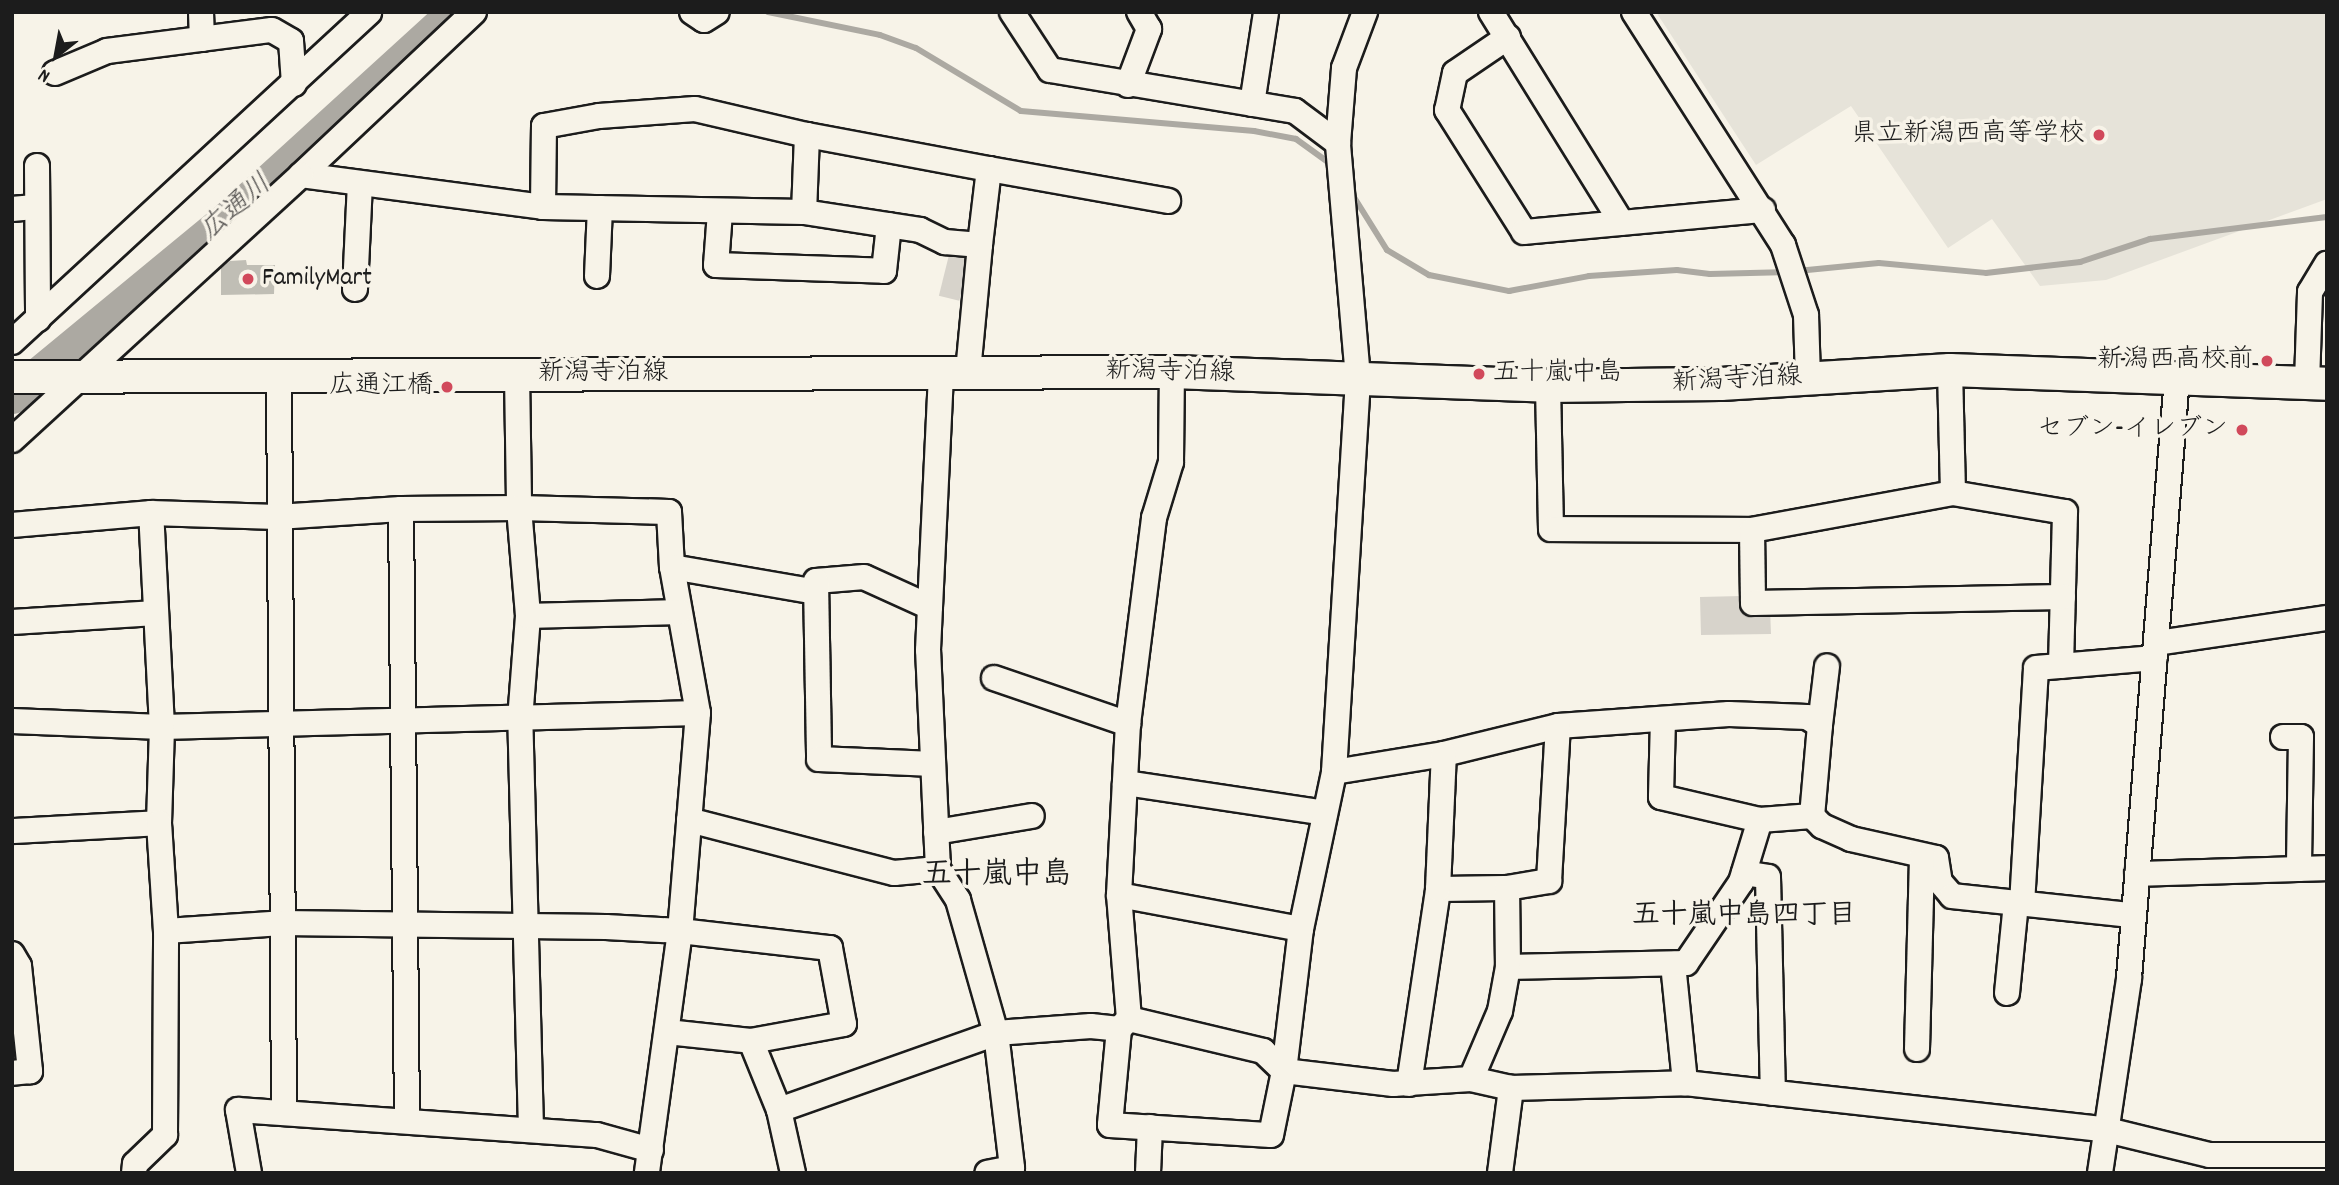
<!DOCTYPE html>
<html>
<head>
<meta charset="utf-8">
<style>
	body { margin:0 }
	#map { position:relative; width:2339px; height:1185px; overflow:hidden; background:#f7f3e8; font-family:Dekko,"Klee One",sans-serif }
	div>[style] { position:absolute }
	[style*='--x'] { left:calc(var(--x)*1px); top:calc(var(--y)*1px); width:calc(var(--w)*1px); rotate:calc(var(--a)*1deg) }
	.built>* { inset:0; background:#e6e3d9 }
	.green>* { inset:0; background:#d7d3cb; transform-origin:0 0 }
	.stream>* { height:6px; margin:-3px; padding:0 3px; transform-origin:3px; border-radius:3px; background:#aca9a2 }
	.river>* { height:35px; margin:-17.5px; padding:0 17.5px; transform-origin:17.5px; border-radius:17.5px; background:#aca9a2 }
	.building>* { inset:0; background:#c0beb5 }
	.roads { filter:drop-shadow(2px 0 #1c1c1c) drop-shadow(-2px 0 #1c1c1c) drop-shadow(0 2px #1c1c1c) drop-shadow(0 -2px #1c1c1c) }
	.minor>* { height:24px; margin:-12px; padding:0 12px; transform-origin:12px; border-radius:12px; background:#f7f3e8 }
	.major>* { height:32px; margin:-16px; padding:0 16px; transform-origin:16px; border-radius:16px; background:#f7f3e8 }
	.dots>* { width:19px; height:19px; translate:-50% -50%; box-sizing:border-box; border:4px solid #f7f3e8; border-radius:50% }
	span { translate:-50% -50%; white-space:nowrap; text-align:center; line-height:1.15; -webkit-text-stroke:7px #f7f3e8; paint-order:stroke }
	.poi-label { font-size:26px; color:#1c1c1c }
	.right { translate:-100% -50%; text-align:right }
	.left { translate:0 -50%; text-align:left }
	.street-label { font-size:26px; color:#1c1c1c }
	.water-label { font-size:28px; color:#565452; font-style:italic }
	.neighbourhood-label { font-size:28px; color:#1c1c1c; font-weight:700 }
	.quarter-label { font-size:30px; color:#1c1c1c; font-weight:700 }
	.frame { position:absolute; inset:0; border:14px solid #1c1c1c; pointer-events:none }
	.north { position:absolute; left:21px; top:21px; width:70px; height:70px; -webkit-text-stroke:5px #f7f3e8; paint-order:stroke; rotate:211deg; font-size:19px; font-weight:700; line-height:28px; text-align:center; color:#1c1c1c }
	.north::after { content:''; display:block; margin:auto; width:24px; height:32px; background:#1c1c1c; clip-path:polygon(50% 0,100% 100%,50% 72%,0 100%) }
</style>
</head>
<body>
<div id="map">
	<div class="built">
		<div style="clip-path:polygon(1656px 12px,2327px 12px,2327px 199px,2106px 280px,2040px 286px,1992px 219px,1948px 248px,1851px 106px,1756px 165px)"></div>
	</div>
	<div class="green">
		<div style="left:950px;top:251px;width:21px;height:46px;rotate:14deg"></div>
		<div style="clip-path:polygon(1741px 596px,1742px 609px,1770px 608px,1771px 634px,1701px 635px,1700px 597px)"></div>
	</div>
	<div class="stream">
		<div style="--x:768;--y:12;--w:114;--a:11.6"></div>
		<div style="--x:880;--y:35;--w:38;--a:20"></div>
		<div style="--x:916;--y:48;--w:122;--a:31"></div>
		<div style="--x:1021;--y:111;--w:234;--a:4.9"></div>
		<div style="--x:1254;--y:131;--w:43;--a:10.8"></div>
		<div style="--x:1296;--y:139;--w:44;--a:35.8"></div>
		<div style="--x:1352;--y:194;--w:66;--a:58"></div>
		<div style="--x:1387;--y:250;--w:49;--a:30.8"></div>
		<div style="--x:1429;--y:275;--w:82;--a:11.3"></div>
		<div style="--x:1509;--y:291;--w:81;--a:-10.6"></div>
		<div style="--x:1589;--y:276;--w:88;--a:-3.9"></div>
		<div style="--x:1677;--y:270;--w:33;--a:7"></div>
		<div style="--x:1710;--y:274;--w:76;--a:-1.5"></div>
		<div style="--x:1797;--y:271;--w:82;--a:-5.6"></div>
		<div style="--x:1879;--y:263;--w:107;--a:5.3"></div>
		<div style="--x:1986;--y:273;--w:95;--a:-6.7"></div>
		<div style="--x:2080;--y:262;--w:74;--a:-18.2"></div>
		<div style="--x:2150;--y:239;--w:178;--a:-7.1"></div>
	</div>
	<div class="river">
		<div style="--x:12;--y:396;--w:280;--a:-39.5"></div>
		<div style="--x:228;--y:218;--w:306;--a:-42.3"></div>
	</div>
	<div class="building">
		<div style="clip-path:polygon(246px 260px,247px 265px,275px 265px,274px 294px,221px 295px,221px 268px,230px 261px)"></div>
	</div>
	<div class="roads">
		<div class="minor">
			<div style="--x:201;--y:12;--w:27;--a:88"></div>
			<div style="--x:474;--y:12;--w:238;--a:136.7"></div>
			<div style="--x:301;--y:175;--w:244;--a:7.5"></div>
			<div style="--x:543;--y:207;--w:261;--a:1.1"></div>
			<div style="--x:804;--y:212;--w:117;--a:8.8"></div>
			<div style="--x:920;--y:230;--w:28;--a:26"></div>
			<div style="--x:945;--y:242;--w:35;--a:5"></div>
			<div style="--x:980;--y:245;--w:128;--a:95.4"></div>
			<div style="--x:692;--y:12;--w:14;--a:34"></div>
			<div style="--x:704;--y:20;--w:15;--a:-32"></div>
			<div style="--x:1012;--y:12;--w:69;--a:56.8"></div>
			<div style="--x:1050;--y:70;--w:248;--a:9.5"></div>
			<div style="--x:1295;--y:111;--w:54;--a:36.7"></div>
			<div style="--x:1491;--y:12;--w:248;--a:58.2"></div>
			<div style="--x:1634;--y:12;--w:277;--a:57.4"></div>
			<div style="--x:1783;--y:245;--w:74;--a:71.8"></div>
			<div style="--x:1806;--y:315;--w:62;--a:88.2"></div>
			<div style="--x:1508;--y:37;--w:64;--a:145.8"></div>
			<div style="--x:1455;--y:73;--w:38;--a:102"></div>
			<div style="--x:1447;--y:110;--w:144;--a:57.7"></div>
			<div style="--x:1524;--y:232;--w:240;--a:-5.3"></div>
			<div style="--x:55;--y:73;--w:56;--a:-22.9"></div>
			<div style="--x:107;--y:51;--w:166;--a:-7.3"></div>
			<div style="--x:272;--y:30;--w:22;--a:30"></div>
			<div style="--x:291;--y:41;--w:43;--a:86"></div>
			<div style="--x:1128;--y:85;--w:60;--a:-69.4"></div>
			<div style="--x:1149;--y:29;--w:20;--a:-120"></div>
			<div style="--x:1252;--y:104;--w:93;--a:-81.3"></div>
			<div style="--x:807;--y:135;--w:185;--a:10.6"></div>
			<div style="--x:989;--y:169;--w:77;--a:96.8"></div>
			<div style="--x:37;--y:166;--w:153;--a:89.6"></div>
			<div style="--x:989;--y:169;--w:182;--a:10.1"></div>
			<div style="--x:543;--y:207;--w:81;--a:-89.3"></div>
			<div style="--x:544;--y:126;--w:56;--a:-10.3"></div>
			<div style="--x:599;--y:116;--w:96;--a:-4.2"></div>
			<div style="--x:695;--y:109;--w:115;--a:13.1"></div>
			<div style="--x:807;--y:135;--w:77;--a:92.2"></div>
			<div style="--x:12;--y:209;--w:25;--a:-5"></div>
			<div style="--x:720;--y:212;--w:53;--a:94.3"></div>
			<div style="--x:716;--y:265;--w:168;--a:2"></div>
			<div style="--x:884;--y:271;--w:46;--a:-83.8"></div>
			<div style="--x:597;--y:276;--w:68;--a:-87.5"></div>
			<div style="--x:355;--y:289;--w:106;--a:-87.3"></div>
			<div style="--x:12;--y:342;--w:486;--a:-42.7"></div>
			<div style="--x:1950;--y:370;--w:123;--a:88.6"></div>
			<div style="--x:517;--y:374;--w:134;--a:89.1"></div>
			<div style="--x:519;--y:508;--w:108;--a:85.2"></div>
			<div style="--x:279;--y:377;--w:733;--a:89.61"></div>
			<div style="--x:2307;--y:383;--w:91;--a:-88.1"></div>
			<div style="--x:2310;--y:292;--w:33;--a:-59"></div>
			<div style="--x:1548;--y:386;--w:143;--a:88.8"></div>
			<div style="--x:1551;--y:529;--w:201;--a:0.3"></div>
			<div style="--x:12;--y:440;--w:392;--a:-42.5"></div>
			<div style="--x:401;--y:509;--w:610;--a:89.44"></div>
			<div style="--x:12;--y:525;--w:140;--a:-4.9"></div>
			<div style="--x:672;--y:567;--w:146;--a:9.8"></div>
			<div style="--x:930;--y:607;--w:72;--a:-155.6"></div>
			<div style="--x:864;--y:577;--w:48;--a:175.2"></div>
			<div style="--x:816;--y:581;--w:178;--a:89"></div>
			<div style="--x:819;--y:759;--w:114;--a:2.5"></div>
			<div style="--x:12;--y:622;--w:144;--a:-3.6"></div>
			<div style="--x:2157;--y:643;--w:172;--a:-8.4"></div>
			<div style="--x:2061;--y:666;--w:154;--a:-88.5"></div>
			<div style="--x:2065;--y:512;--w:114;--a:-170.4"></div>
			<div style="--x:1953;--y:493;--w:204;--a:169.6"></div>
			<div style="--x:1752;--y:530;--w:73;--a:89.2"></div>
			<div style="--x:1753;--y:603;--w:310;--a:-1.1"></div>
			<div style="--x:994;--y:678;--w:142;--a:18.9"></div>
			<div style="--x:1663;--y:719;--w:78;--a:91.5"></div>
			<div style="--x:1661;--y:797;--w:102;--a:13.1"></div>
			<div style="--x:12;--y:721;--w:150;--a:2.3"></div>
			<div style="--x:162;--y:727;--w:536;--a:-1.5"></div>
			<div style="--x:1820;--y:725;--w:59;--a:-83.2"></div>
			<div style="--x:2283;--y:737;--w:18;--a:0"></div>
			<div style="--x:2301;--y:737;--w:132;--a:90.9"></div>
			<div style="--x:1334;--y:772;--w:111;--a:-9.3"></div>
			<div style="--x:1444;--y:754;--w:117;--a:-13.8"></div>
			<div style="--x:1558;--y:726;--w:171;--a:-4"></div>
			<div style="--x:1729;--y:714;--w:78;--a:2.2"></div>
			<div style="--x:1807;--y:717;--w:15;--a:32"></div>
			<div style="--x:1820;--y:725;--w:91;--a:95"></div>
			<div style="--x:1812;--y:816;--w:14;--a:45"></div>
			<div style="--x:1822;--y:826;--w:32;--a:24"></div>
			<div style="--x:1851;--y:839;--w:87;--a:12.6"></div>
			<div style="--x:1936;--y:858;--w:24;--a:81"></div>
			<div style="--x:1940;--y:882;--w:18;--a:49"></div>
			<div style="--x:1952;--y:896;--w:180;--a:6.1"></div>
			<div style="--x:1125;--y:783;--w:202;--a:8.5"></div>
			<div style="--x:689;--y:820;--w:212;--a:14.5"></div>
			<div style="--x:894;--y:873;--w:44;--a:-5.2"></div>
			<div style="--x:938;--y:869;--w:37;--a:57"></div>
			<div style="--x:958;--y:900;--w:138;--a:74.1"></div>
			<div style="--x:996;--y:1033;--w:136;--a:83.2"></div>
			<div style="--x:1012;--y:1168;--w:25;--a:169"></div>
			<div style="--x:159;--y:823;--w:96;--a:-88.2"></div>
			<div style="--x:162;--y:727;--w:214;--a:-92.9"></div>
			<div style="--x:151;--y:513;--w:126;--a:1.8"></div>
			<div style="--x:277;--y:517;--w:124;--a:-3.7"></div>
			<div style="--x:401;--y:509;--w:118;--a:-0.5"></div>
			<div style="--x:519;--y:508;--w:150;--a:1.5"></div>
			<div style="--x:669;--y:512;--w:55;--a:86.9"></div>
			<div style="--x:672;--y:567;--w:148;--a:79.9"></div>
			<div style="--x:698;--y:713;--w:219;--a:94.7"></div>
			<div style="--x:680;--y:931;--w:244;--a:97.8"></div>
			<div style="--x:12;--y:831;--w:147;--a:-3.1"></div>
			<div style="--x:159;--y:823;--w:108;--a:86.3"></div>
			<div style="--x:166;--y:931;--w:116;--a:-3.9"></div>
			<div style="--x:282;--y:923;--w:324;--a:0.7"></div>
			<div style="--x:606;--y:927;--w:74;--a:3.1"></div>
			<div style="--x:680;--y:931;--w:151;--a:6.5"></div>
			<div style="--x:830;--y:948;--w:77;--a:79.6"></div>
			<div style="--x:844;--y:1024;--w:95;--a:169.6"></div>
			<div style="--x:751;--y:1041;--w:74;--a:67.9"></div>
			<div style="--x:779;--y:1110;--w:65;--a:77.5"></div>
			<div style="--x:936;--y:832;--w:97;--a:-9.5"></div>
			<div style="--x:938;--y:869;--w:219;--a:-92.6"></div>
			<div style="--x:928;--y:650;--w:278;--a:-87.3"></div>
			<div style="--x:1744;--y:873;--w:24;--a:9"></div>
			<div style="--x:1768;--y:877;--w:216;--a:88.7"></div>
			<div style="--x:2137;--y:874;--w:190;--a:-1.8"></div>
			<div style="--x:1438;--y:889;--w:69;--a:-0.8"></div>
			<div style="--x:1119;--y:895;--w:185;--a:10.6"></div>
			<div style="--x:2022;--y:904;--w:236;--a:-86.6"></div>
			<div style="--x:2036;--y:668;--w:119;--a:-4.8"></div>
			<div style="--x:12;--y:954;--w:14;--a:60"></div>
			<div style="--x:19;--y:966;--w:106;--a:84"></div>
			<div style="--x:30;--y:1071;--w:18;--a:174"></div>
			<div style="--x:1673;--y:964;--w:120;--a:84.2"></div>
			<div style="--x:1508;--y:967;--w:178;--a:-1.3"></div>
			<div style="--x:1686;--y:963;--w:98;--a:-55.8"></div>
			<div style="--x:1741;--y:882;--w:65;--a:-73"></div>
			<div style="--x:1760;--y:820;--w:52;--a:-4.4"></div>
			<div style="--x:2007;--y:993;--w:90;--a:-84.3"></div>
			<div style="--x:1129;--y:1019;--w:138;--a:13.4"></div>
			<div style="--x:1263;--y:1051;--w:29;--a:44"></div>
			<div style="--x:1284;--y:1071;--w:110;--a:6.8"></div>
			<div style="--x:1393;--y:1084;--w:78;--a:-3.7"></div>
			<div style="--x:1471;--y:1079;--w:41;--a:12.7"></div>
			<div style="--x:1511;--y:1088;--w:174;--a:-1.6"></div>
			<div style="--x:1685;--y:1083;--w:421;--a:6.3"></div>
			<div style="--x:2103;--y:1129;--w:110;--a:13.7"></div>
			<div style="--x:2210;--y:1155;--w:117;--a:0"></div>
			<div style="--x:1129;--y:1019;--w:124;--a:-94.6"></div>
			<div style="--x:1119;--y:895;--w:171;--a:-87"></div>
			<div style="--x:1128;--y:724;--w:208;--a:-82.8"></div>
			<div style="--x:1154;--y:518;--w:59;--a:-73.1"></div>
			<div style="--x:1171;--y:462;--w:90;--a:-89.4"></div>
			<div style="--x:1119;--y:1029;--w:96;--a:95.4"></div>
			<div style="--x:1110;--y:1125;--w:161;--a:3.6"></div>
			<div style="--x:1271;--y:1135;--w:65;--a:-78.5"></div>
			<div style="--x:1284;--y:1071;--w:143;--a:-83.2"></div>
			<div style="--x:1301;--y:929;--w:160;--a:-78.1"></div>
			<div style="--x:1334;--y:772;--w:395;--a:-86.5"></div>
			<div style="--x:1358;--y:378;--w:236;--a:-94.9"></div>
			<div style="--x:1338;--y:143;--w:75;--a:-85.4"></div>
			<div style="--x:1344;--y:68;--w:60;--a:-69.4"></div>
			<div style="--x:667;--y:1032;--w:84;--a:6.1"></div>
			<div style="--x:1917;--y:1049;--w:193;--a:-88.5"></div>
			<div style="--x:1471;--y:1079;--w:74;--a:-66.9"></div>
			<div style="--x:1500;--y:1011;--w:45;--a:-79.7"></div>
			<div style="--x:1508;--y:967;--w:79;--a:-90.7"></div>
			<div style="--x:1507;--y:888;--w:43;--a:-9.5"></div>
			<div style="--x:1549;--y:881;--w:155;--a:-86.7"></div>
			<div style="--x:1409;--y:1084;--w:197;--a:-81.5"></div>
			<div style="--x:1438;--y:889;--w:135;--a:-87.5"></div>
			<div style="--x:779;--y:1110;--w:230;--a:-19.5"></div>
			<div style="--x:996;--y:1033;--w:95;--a:-4.2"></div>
			<div style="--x:1091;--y:1026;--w:28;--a:6"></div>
			<div style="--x:1119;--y:1029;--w:14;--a:-45"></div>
			<div style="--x:531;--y:1129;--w:409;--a:-91.5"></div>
			<div style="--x:520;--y:720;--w:104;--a:-85.6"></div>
			<div style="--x:528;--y:616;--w:151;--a:-1.5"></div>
			<div style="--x:134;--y:1173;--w:9;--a:-84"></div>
			<div style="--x:135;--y:1164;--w:42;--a:-44"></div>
			<div style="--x:165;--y:1135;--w:204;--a:-89.7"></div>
			<div style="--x:249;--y:1173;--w:64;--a:-99.9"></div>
			<div style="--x:238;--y:1110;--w:360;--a:4"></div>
			<div style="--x:597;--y:1135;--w:56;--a:15.5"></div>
			<div style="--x:1148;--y:1173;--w:46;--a:-87.5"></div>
			<div style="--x:1500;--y:1173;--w:86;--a:-82.6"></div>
			<div style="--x:2100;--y:1173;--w:197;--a:-81.5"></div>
			<div style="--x:2129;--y:978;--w:602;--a:-85.43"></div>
		</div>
		<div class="major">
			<div style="--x:12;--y:377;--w:1160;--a:-0.25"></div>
			<div style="--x:1172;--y:372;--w:376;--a:2.1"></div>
			<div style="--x:1548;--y:386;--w:173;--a:-0.7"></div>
			<div style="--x:1721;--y:384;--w:229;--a:-3.5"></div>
			<div style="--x:1950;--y:370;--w:377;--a:2.1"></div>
		</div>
	</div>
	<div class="dots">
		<div style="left:2099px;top:135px;background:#d1495b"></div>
		<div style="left:248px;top:279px;background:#d1495b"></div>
		<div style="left:2267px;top:361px;background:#d1495b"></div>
		<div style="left:1479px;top:374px;background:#d1495b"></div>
		<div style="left:447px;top:387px;background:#d1495b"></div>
		<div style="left:2242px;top:430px;background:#d1495b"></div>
	</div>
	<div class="poi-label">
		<span class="right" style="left:2085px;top:135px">県立新潟西高等学校</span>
		<span class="left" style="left:262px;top:279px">FamilyMart</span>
		<span class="right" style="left:2253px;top:361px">新潟西高校前</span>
		<span class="left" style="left:1493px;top:374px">五十嵐中島</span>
		<span class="right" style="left:433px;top:387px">広通江橋</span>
		<span class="right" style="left:2228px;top:430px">セブン-イレブン</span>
	</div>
	<div class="street-label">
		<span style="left:1170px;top:373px;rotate:1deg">新潟寺泊線</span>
		<span style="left:603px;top:374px">新潟寺泊線</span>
		<span style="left:1737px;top:381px;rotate:-3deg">新潟寺泊線</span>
	</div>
	<div class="water-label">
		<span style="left:237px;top:209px;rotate:-41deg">広通川</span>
	</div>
	<div class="neighbourhood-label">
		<span style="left:1744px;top:917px">五十嵐中島四丁目</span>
	</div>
	<div class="quarter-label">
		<span style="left:997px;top:877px">五十嵐中島</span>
	</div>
	<div class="frame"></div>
	<div class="north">N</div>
</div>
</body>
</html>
